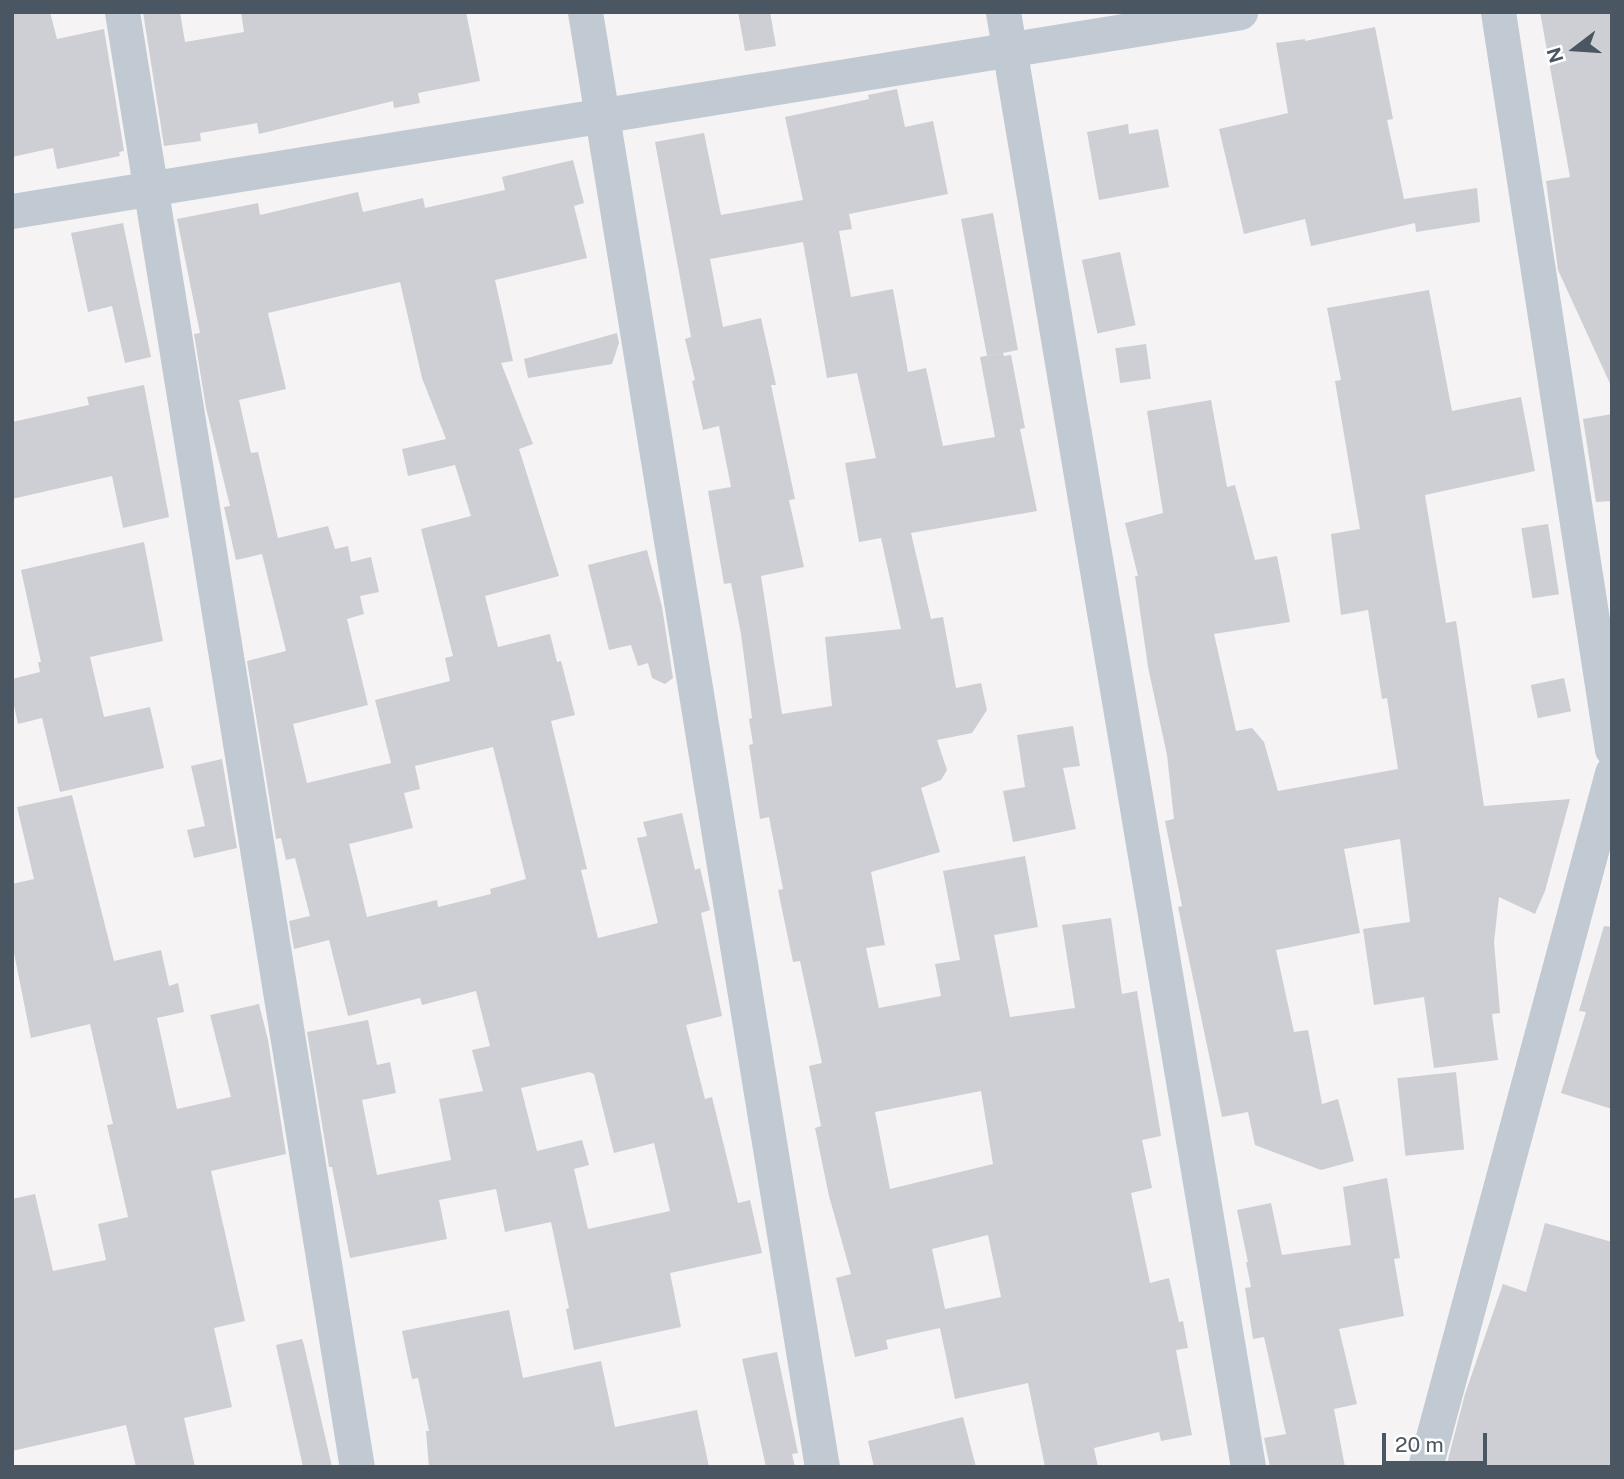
<!DOCTYPE html>
<html>
<head>
<meta charset="utf-8">
<style>
	body { margin:0 }
	#map { position:relative; width:1624px; height:1479px; overflow:hidden; background:#f5f3f3; font-family:"Public Sans",sans-serif }
	div>[style] { position:absolute }
	[style*='--x'] { left:calc(var(--x)*1px); top:calc(var(--y)*1px); width:calc(var(--w)*1px); rotate:calc(var(--a)*1deg) }
	.building>* { inset:0; background:#cdcfd5; transform-origin:0 0 }
	.minor>* { height:35px; margin:-17.5px; padding:0 17.5px; transform-origin:17.5px; border-radius:17.5px; background:#c1cad2 }
	span { translate:-50% -50%; white-space:nowrap; text-align:center; line-height:1.15; -webkit-text-stroke:6px #fff; paint-order:stroke }
	.frame { position:absolute; inset:0; border:14px solid #4a5661; pointer-events:none }
	.north { position:absolute; left:1540px; top:14px; width:70px; height:70px; -webkit-text-stroke:5px #fff; paint-order:stroke; rotate:253deg; font-size:19px; font-weight:700; line-height:28px; text-align:center; color:#4a5661 }
	.north::after { content:''; display:block; margin:auto; width:24px; height:32px; background:#4a5661; clip-path:polygon(50% 0,100% 100%,50% 72%,0 100%) }
	.scale { position:absolute; left:1382px; top:1433px; width:105px; height:32px; box-sizing:border-box; border:4px solid #4a5661; border-top:0; padding-left:9px; font-size:21px; line-height:24px; white-space:nowrap; color:#4a5661; -webkit-text-stroke:5px #fff; paint-order:stroke }
</style>
</head>
<body>
<div id="map">
	<div class="building">
		<div style="clip-path:polygon(12px 12px,50px 12px,57px 39px,104px 29px,124px 151px,119px 152px,120px 156px,57px 169px,53px 148px,12px 157px)"></div>
		<div style="clip-path:polygon(143px 12px,180px 12px,185px 42px,244px 32px,241px 12px,466px 12px,480px 81px,418px 93px,420px 103px,394px 108px,393px 101px,259px 134px,257px 123px,200px 133px,201px 141px,164px 146px)"></div>
		<div style="clip-path:polygon(738px 12px,770px 12px,776px 46px,745px 51px)"></div>
		<div style="clip-path:polygon(1540px 12px,1612px 12px,1612px 388px,1558px 270px,1546px 181px,1570px 177px)"></div>
		<div style="clip-path:polygon(1375px 27px,1393px 119px,1387px 120px,1404px 199px,1477px 188px,1480px 222px,1416px 232px,1415px 223px,1311px 246px,1305px 219px,1244px 234px,1219px 129px,1288px 113px,1276px 43px,1305px 39px,1305px 41px)"></div>
		<div style="clip-path:polygon(evenodd,897px 89px,905px 127px,933px 121px,948px 194px,849px 214px,852px 229px,839px 231px,851px 297px,893px 289px,908px 372px,926px 368px,943px 446px,995px 437px,980px 357px,1002px 353px,987px 356px,961px 219px,993px 213px,1018px 350px,1003px 353px,1004px 356px,1011px 355px,1025px 428px,1020px 429px,1037px 511px,911px 533px,931px 619px,943px 617px,956px 688px,981px 683px,987px 710px,972px 733px,937px 740px,947px 770px,941px 780px,921px 788px,940px 852px,871px 872px,885px 945px,866px 948px,879px 1008px,941px 996px,935px 964px,960px 960px,943px 871px,1025px 856px,1038px 927px,994px 935px,1010px 1017px,1075px 1008px,1062px 925px,1111px 918px,1122px 994px,1137px 991px,1161px 1136px,1142px 1140px,1152px 1188px,1131px 1193px,1150px 1283px,1169px 1278px,1179px 1322px,1183px 1321px,1188px 1348px,1176px 1350px,1192px 1435px,1161px 1441px,1159px 1432px,1094px 1448px,1098px 1467px,1045px 1467px,1028px 1383px,955px 1399px,940px 1328px,886px 1340px,888px 1349px,855px 1357px,836px 1278px,851px 1274px,829px 1196px,815px 1128px,821px 1126px,809px 1066px,822px 1063px,800px 961px,793px 962px,778px 890px,783px 889px,769px 817px,760px 819px,749px 745px,753px 744px,749px 719px,752px 718px,741px 634px,731px 583px,724px 584px,708px 491px,731px 487px,719px 426px,703px 430px,692px 381px,695px 380px,685px 339px,691px 337px,655px 142px,704px 133px,721px 215px,803px 200px,785px 117px,869px 99px,868px 95px,897px 89px,803px 242px,827px 378px,857px 373px,876px 458px,845px 463px,859px 542px,881px 538px,901px 629px,825px 637px,832px 706px,782px 714px,761px 576px,804px 567px,789px 500px,795px 499px,771px 385px,776px 385px,761px 318px,723px 327px,710px 259px,803px 242px,897px 89px,981px 1091px,993px 1164px,890px 1189px,875px 1112px,981px 1091px,897px 89px,988px 1235px,1001px 1297px,945px 1309px,932px 1249px,988px 1235px)"></div>
		<div style="clip-path:polygon(1128px 124px,1129px 134px,1158px 129px,1169px 187px,1099px 200px,1087px 132px)"></div>
		<div style="clip-path:polygon(evenodd,573px 160px,584px 203px,574px 206px,587px 258px,495px 280px,513px 361px,501px 363px,533px 444px,519px 449px,559px 576px,485px 596px,498px 647px,550px 634px,557px 662px,561px 661px,575px 715px,551px 721px,587px 869px,581px 870px,598px 938px,658px 923px,637px 838px,647px 836px,643px 822px,682px 813px,695px 870px,700px 868px,710px 910px,701px 913px,722px 1016px,686px 1025px,705px 1099px,712px 1097px,738px 1203px,750px 1200px,762px 1253px,670px 1273px,681px 1327px,574px 1350px,566px 1309px,569px 1308px,551px 1222px,505px 1232px,496px 1189px,439px 1200px,447px 1239px,350px 1258px,332px 1167px,329px 1167px,307px 1032px,368px 1020px,377px 1065px,390px 1062px,396px 1093px,362px 1100px,377px 1175px,451px 1160px,439px 1099px,483px 1091px,472px 1050px,490px 1046px,476px 991px,422px 1005px,420px 998px,348px 1016px,329px 940px,294px 949px,289px 921px,310px 916px,295px 858px,286px 860px,281px 838px,276px 839px,247px 661px,286px 651px,262px 554px,236px 560px,224px 507px,230px 506px,206px 408px,194px 334px,200px 333px,177px 219px,258px 203px,260px 215px,358px 192px,363px 212px,423px 198px,425px 208px,505px 190px,502px 177px,573px 160px,400px 282px,422px 378px,446px 439px,402px 449px,408px 476px,455px 465px,471px 516px,421px 529px,453px 656px,445px 658px,450px 681px,375px 700px,391px 763px,307px 783px,293px 724px,368px 705px,347px 619px,364px 614px,360px 596px,379px 592px,371px 557px,351px 562px,348px 546px,335px 549px,328px 526px,278px 538px,258px 452px,251px 453px,239px 400px,286px 389px,268px 313px,400px 282px,573px 160px,493px 747px,526px 879px,490px 889px,491px 894px,438px 907px,437px 900px,367px 917px,349px 844px,413px 828px,404px 793px,420px 789px,415px 766px,493px 747px,573px 160px,589px 1072px,594px 1074px,614px 1153px,654px 1143px,670px 1211px,588px 1229px,574px 1169px,589px 1165px,582px 1140px,537px 1151px,521px 1088px,589px 1072px)"></div>
		<div style="clip-path:polygon(123px 223px,151px 357px,125px 363px,112px 306px,88px 312px,71px 233px)"></div>
		<div style="left:1120px;top:252px;width:75px;height:39px;rotate:78deg"></div>
		<div style="clip-path:polygon(1429px 290px,1452px 411px,1521px 397px,1535px 471px,1425px 495px,1446px 623px,1456px 621px,1484px 806px,1570px 799px,1545px 891px,1535px 914px,1499px 897px,1494px 942px,1500px 1013px,1492px 1014px,1498px 1060px,1434px 1068px,1424px 997px,1374px 1005px,1363px 929px,1410px 922px,1400px 839px,1344px 849px,1360px 933px,1276px 950px,1294px 1032px,1308px 1030px,1322px 1104px,1338px 1099px,1354px 1161px,1321px 1170px,1255px 1145px,1248px 1112px,1222px 1117px,1178px 907px,1182px 906px,1165px 821px,1174px 819px,1167px 755px,1148px 667px,1135px 576px,1138px 576px,1125px 523px,1163px 513px,1147px 411px,1211px 400px,1227px 487px,1235px 485px,1255px 560px,1277px 556px,1290px 622px,1214px 634px,1236px 731px,1252px 728px,1264px 742px,1278px 791px,1398px 769px,1387px 698px,1382px 699px,1368px 610px,1341px 615px,1331px 534px,1360px 529px,1335px 381px,1341px 380px,1327px 308px)"></div>
		<div style="clip-path:polygon(617px 333px,619px 343px,612px 364px,528px 378px,524px 359px)"></div>
		<div style="left:1146px;top:344px;width:35px;height:31px;rotate:82deg"></div>
		<div style="clip-path:polygon(144px 385px,169px 517px,123px 528px,112px 476px,12px 499px,12px 422px,89px 405px,87px 397px)"></div>
		<div style="clip-path:polygon(1612px 414px,1612px 501px,1596px 502px,1583px 419px)"></div>
		<div style="left:1548px;top:524px;width:71px;height:27px;rotate:81deg"></div>
		<div style="clip-path:polygon(144px 542px,163px 641px,90px 657px,104px 717px,150px 707px,164px 768px,60px 792px,42px 718px,18px 724px,12px 696px,12px 679px,40px 672px,38px 662px,41px 662px,21px 570px)"></div>
		<div style="clip-path:polygon(647px 550px,662px 607px,673px 678px,665px 684px,652px 678px,648px 663px,638px 666px,631px 645px,609px 650px,588px 565px)"></div>
		<div style="left:1564px;top:678px;width:34px;height:34px;rotate:78deg"></div>
		<div style="clip-path:polygon(1073px 726px,1080px 766px,1063px 768px,1076px 829px,1013px 842px,1003px 791px,1025px 787px,1017px 735px)"></div>
		<div style="clip-path:polygon(222px 759px,237px 848px,194px 858px,187px 830px,205px 826px,191px 766px)"></div>
		<div style="clip-path:polygon(72px 795px,114px 961px,161px 950px,169px 986px,178px 983px,184px 1012px,157px 1018px,177px 1109px,231px 1097px,210px 1015px,259px 1004px,268px 1040px,286px 1154px,211px 1171px,245px 1321px,214px 1328px,232px 1407px,184px 1418px,195px 1467px,136px 1467px,126px 1425px,12px 1451px,12px 1199px,35px 1194px,53px 1271px,106px 1260px,98px 1224px,128px 1217px,107px 1125px,113px 1124px,90px 1024px,31px 1038px,12px 943px,12px 884px,34px 879px,17px 807px)"></div>
		<div style="clip-path:polygon(1604px 926px,1612px 927px,1612px 1109px,1561px 1093px,1586px 1012px,1579px 1011px)"></div>
		<div style="left:1456px;top:1072px;width:78px;height:59px;rotate:84deg"></div>
		<div style="clip-path:polygon(1387px 1178px,1400px 1258px,1394px 1259px,1404px 1316px,1339px 1329px,1357px 1404px,1334px 1409px,1345px 1467px,1270px 1467px,1264px 1438px,1286px 1434px,1264px 1337px,1253px 1339px,1245px 1288px,1251px 1287px,1246px 1262px,1248px 1262px,1237px 1210px,1271px 1203px,1282px 1255px,1351px 1245px,1343px 1187px)"></div>
		<div style="clip-path:polygon(1545px 1223px,1612px 1242px,1612px 1467px,1446px 1467px,1465px 1394px,1503px 1284px,1526px 1292px)"></div>
		<div style="clip-path:polygon(509px 1310px,523px 1378px,601px 1361px,615px 1427px,697px 1410px,709px 1467px,429px 1467px,426px 1431px,429px 1431px,418px 1378px,412px 1379px,402px 1331px)"></div>
		<div style="clip-path:polygon(302px 1339px,304px 1345px,332px 1467px,303px 1467px,276px 1345px)"></div>
		<div style="clip-path:polygon(777px 1352px,798px 1453px,792px 1454px,795px 1467px,766px 1467px,742px 1359px)"></div>
		<div style="clip-path:polygon(963px 1417px,976px 1467px,874px 1467px,868px 1441px)"></div>
	</div>
	<div class="minor">
		<div style="--x:122;--y:12;--w:1474;--a:80.83"></div>
		<div style="--x:585;--y:12;--w:1474;--a:80.75"></div>
		<div style="--x:1003;--y:12;--w:1475;--a:80.44"></div>
		<div style="--x:1498;--y:12;--w:746;--a:81.21"></div>
		<div style="--x:12;--y:211;--w:1244;--a:-9.2"></div>
		<div style="--x:1425;--y:1467;--w:719;--a:-74.92"></div>
	</div>
	<div class="frame"></div>
	<div class="north">N</div>
	<div class="scale">20 m</div>
</div>
</body>
</html>
